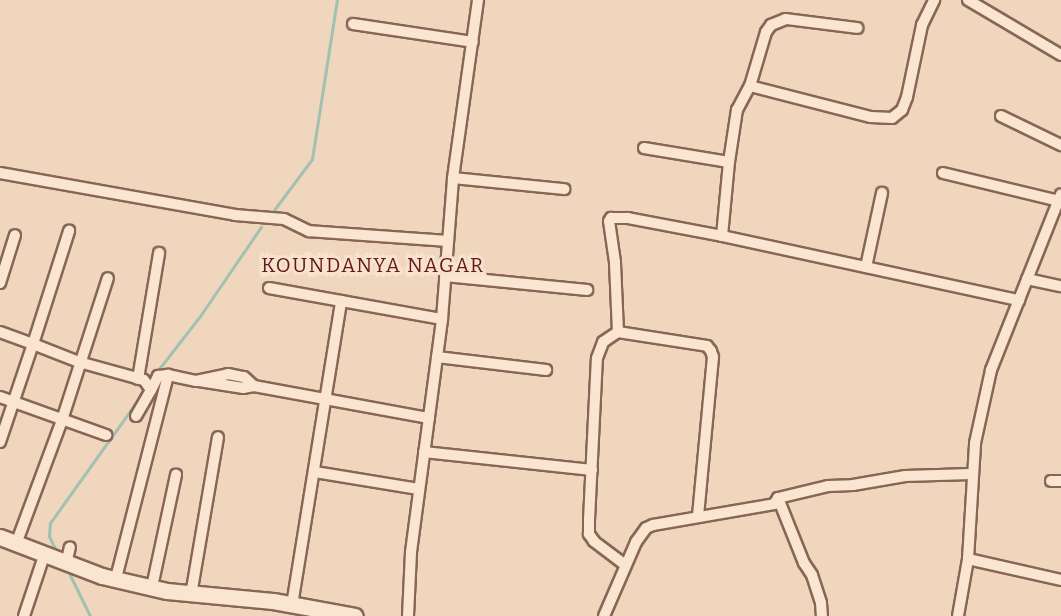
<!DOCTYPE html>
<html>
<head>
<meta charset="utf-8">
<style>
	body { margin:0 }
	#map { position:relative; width:1061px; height:616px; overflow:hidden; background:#efd6bd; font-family:Bitter,serif }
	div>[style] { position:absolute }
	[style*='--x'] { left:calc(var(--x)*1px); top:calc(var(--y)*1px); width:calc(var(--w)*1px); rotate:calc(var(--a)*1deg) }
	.stream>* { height:3px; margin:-1.5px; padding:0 1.5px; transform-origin:1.5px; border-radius:1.5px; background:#a1c1b1 }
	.roads { filter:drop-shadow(2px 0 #886656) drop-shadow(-2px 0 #886656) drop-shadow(0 2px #886656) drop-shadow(0 -2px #886656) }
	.minor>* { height:10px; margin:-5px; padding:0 5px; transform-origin:5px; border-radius:5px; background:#fae5d0 }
	.secondary>* { height:15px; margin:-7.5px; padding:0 7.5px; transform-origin:7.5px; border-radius:7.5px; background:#fae5d0 }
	span { translate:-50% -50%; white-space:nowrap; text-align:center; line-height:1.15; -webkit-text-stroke:6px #f7e2cd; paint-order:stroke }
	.neighbourhood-label { font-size:20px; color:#651919; letter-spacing:1.5px }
</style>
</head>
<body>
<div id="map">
	<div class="stream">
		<div style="--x:274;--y:210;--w:64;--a:-53.3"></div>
		<div style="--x:312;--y:159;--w:161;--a:-81.1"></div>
		<div style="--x:155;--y:374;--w:73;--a:-52.2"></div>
		<div style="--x:200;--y:316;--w:108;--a:-55.6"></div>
		<div style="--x:56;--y:551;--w:17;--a:-115"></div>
		<div style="--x:49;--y:536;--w:13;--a:-86"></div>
		<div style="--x:50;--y:523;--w:162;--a:-54.5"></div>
		<div style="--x:70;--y:575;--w:46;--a:64"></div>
	</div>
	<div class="roads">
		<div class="minor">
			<div style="--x:968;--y:0;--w:108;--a:30.6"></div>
			<div style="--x:353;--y:24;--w:121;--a:8.5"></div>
			<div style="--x:750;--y:86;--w:125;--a:14.4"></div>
			<div style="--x:871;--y:117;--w:21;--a:3"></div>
			<div style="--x:892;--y:118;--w:13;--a:-39"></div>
			<div style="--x:902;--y:110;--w:14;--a:-69"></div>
			<div style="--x:907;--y:97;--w:74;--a:-78.2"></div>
			<div style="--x:922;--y:25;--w:28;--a:-64"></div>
			<div style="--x:1001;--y:116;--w:67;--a:25.8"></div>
			<div style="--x:644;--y:148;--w:86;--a:9.4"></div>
			<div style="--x:0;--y:173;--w:239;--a:10.1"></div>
			<div style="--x:235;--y:215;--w:49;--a:4.7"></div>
			<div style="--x:284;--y:219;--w:28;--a:26"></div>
			<div style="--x:309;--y:231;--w:138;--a:4.1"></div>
			<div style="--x:943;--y:173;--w:119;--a:13.6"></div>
			<div style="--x:453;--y:178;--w:112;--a:5.7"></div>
			<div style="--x:722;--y:236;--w:74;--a:-84.6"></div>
			<div style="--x:729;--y:162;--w:53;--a:-81.3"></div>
			<div style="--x:737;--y:110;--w:27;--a:-62"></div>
			<div style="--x:750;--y:86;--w:56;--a:-73.5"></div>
			<div style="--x:766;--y:32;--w:9;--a:-54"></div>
			<div style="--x:771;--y:25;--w:16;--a:-22"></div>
			<div style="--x:786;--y:19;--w:72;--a:7.2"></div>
			<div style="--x:866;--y:267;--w:76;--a:-77.8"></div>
			<div style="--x:445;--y:276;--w:143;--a:5.6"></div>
			<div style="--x:1027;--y:279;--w:35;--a:12"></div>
			<div style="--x:0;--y:283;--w:50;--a:-72.6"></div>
			<div style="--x:269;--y:288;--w:176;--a:10.2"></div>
			<div style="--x:0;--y:332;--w:35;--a:20"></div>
			<div style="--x:33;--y:344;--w:119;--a:-72.3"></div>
			<div style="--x:618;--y:332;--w:90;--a:8.9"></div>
			<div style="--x:707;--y:346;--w:6;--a:51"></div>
			<div style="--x:711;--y:351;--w:6;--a:72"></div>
			<div style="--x:713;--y:357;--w:160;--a:95.4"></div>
			<div style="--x:437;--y:357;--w:110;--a:6.8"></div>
			<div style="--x:138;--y:379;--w:128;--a:-80.5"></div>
			<div style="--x:199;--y:381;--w:45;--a:9"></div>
			<div style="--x:243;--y:388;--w:11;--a:-10"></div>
			<div style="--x:0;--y:397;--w:113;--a:19.7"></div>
			<div style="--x:136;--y:416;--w:30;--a:-60"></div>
			<div style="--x:0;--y:442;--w:103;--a:-71.4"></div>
			<div style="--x:33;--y:344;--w:49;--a:21.4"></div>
			<div style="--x:79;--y:362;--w:67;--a:15.5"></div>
			<div style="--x:144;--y:380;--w:12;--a:55"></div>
			<div style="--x:151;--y:390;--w:16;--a:-63"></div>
			<div style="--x:158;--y:376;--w:10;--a:-6"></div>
			<div style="--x:168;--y:375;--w:29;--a:12"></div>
			<div style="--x:196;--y:381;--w:33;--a:-12"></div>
			<div style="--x:228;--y:374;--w:16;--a:11"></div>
			<div style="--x:244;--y:377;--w:13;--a:42"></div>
			<div style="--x:254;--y:386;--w:178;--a:10.4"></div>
			<div style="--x:424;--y:452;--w:169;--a:6.1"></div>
			<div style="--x:315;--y:472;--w:105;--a:9.3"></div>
			<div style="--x:1051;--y:481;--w:10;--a:0"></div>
			<div style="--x:778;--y:498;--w:70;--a:68.2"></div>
			<div style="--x:804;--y:563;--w:14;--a:56"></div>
			<div style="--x:812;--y:575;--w:29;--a:72"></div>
			<div style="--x:821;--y:603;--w:13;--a:86"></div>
			<div style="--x:16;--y:544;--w:132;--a:-69.6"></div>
			<div style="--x:62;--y:420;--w:149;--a:-72.1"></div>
			<div style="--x:968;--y:559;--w:95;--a:12.7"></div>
			<div style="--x:66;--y:564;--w:17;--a:-77"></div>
			<div style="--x:624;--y:564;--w:38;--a:-143"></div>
			<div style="--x:594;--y:541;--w:9;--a:-126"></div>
			<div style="--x:589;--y:534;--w:14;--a:-90"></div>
			<div style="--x:589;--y:520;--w:162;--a:-87.2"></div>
			<div style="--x:597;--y:358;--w:17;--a:-69"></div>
			<div style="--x:603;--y:342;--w:18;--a:-34"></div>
			<div style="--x:618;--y:332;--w:70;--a:-92.5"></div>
			<div style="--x:615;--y:262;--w:41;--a:-98.3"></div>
			<div style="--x:609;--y:221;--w:4;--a:-56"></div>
			<div style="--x:611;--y:218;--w:17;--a:0"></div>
			<div style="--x:628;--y:218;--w:96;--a:10.8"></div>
			<div style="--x:722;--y:236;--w:304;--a:12.2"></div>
			<div style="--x:116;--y:578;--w:210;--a:-75.6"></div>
			<div style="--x:152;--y:587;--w:115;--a:-77.9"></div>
			<div style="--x:191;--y:595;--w:160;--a:-80.3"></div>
			<div style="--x:292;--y:605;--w:308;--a:-80.8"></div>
			<div style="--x:24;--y:616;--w:63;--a:-71.6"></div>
			<div style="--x:408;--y:616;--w:64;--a:-87.3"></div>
			<div style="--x:411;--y:552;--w:235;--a:-82.4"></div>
			<div style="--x:442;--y:319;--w:141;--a:-85.5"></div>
			<div style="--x:453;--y:178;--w:180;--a:-82"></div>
			<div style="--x:604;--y:616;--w:81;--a:-66.6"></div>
			<div style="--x:636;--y:542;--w:17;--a:-54"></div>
			<div style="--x:646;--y:528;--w:8;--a:-23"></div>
			<div style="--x:653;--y:525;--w:123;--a:-9.8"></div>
			<div style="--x:774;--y:504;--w:7;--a:-56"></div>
			<div style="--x:778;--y:498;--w:51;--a:-13.5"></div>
			<div style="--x:828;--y:486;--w:25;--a:-2"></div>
			<div style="--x:853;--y:485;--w:53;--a:-9.8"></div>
			<div style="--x:905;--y:476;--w:66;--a:-1.7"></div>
			<div style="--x:958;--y:616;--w:58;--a:-80"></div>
			<div style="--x:968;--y:559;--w:116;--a:-86.5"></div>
			<div style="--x:975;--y:443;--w:75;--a:-77.6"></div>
			<div style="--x:991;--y:370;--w:189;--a:-68.3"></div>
		</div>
		<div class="secondary">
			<div style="--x:0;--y:537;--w:109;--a:20.9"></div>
			<div style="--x:102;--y:576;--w:67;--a:13"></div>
			<div style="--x:167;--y:591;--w:106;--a:5.4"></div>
			<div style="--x:273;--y:601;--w:83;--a:10.4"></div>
		</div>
	</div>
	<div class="neighbourhood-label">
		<span style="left:373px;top:265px">KOUNDANYA NAGAR</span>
	</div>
</div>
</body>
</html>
